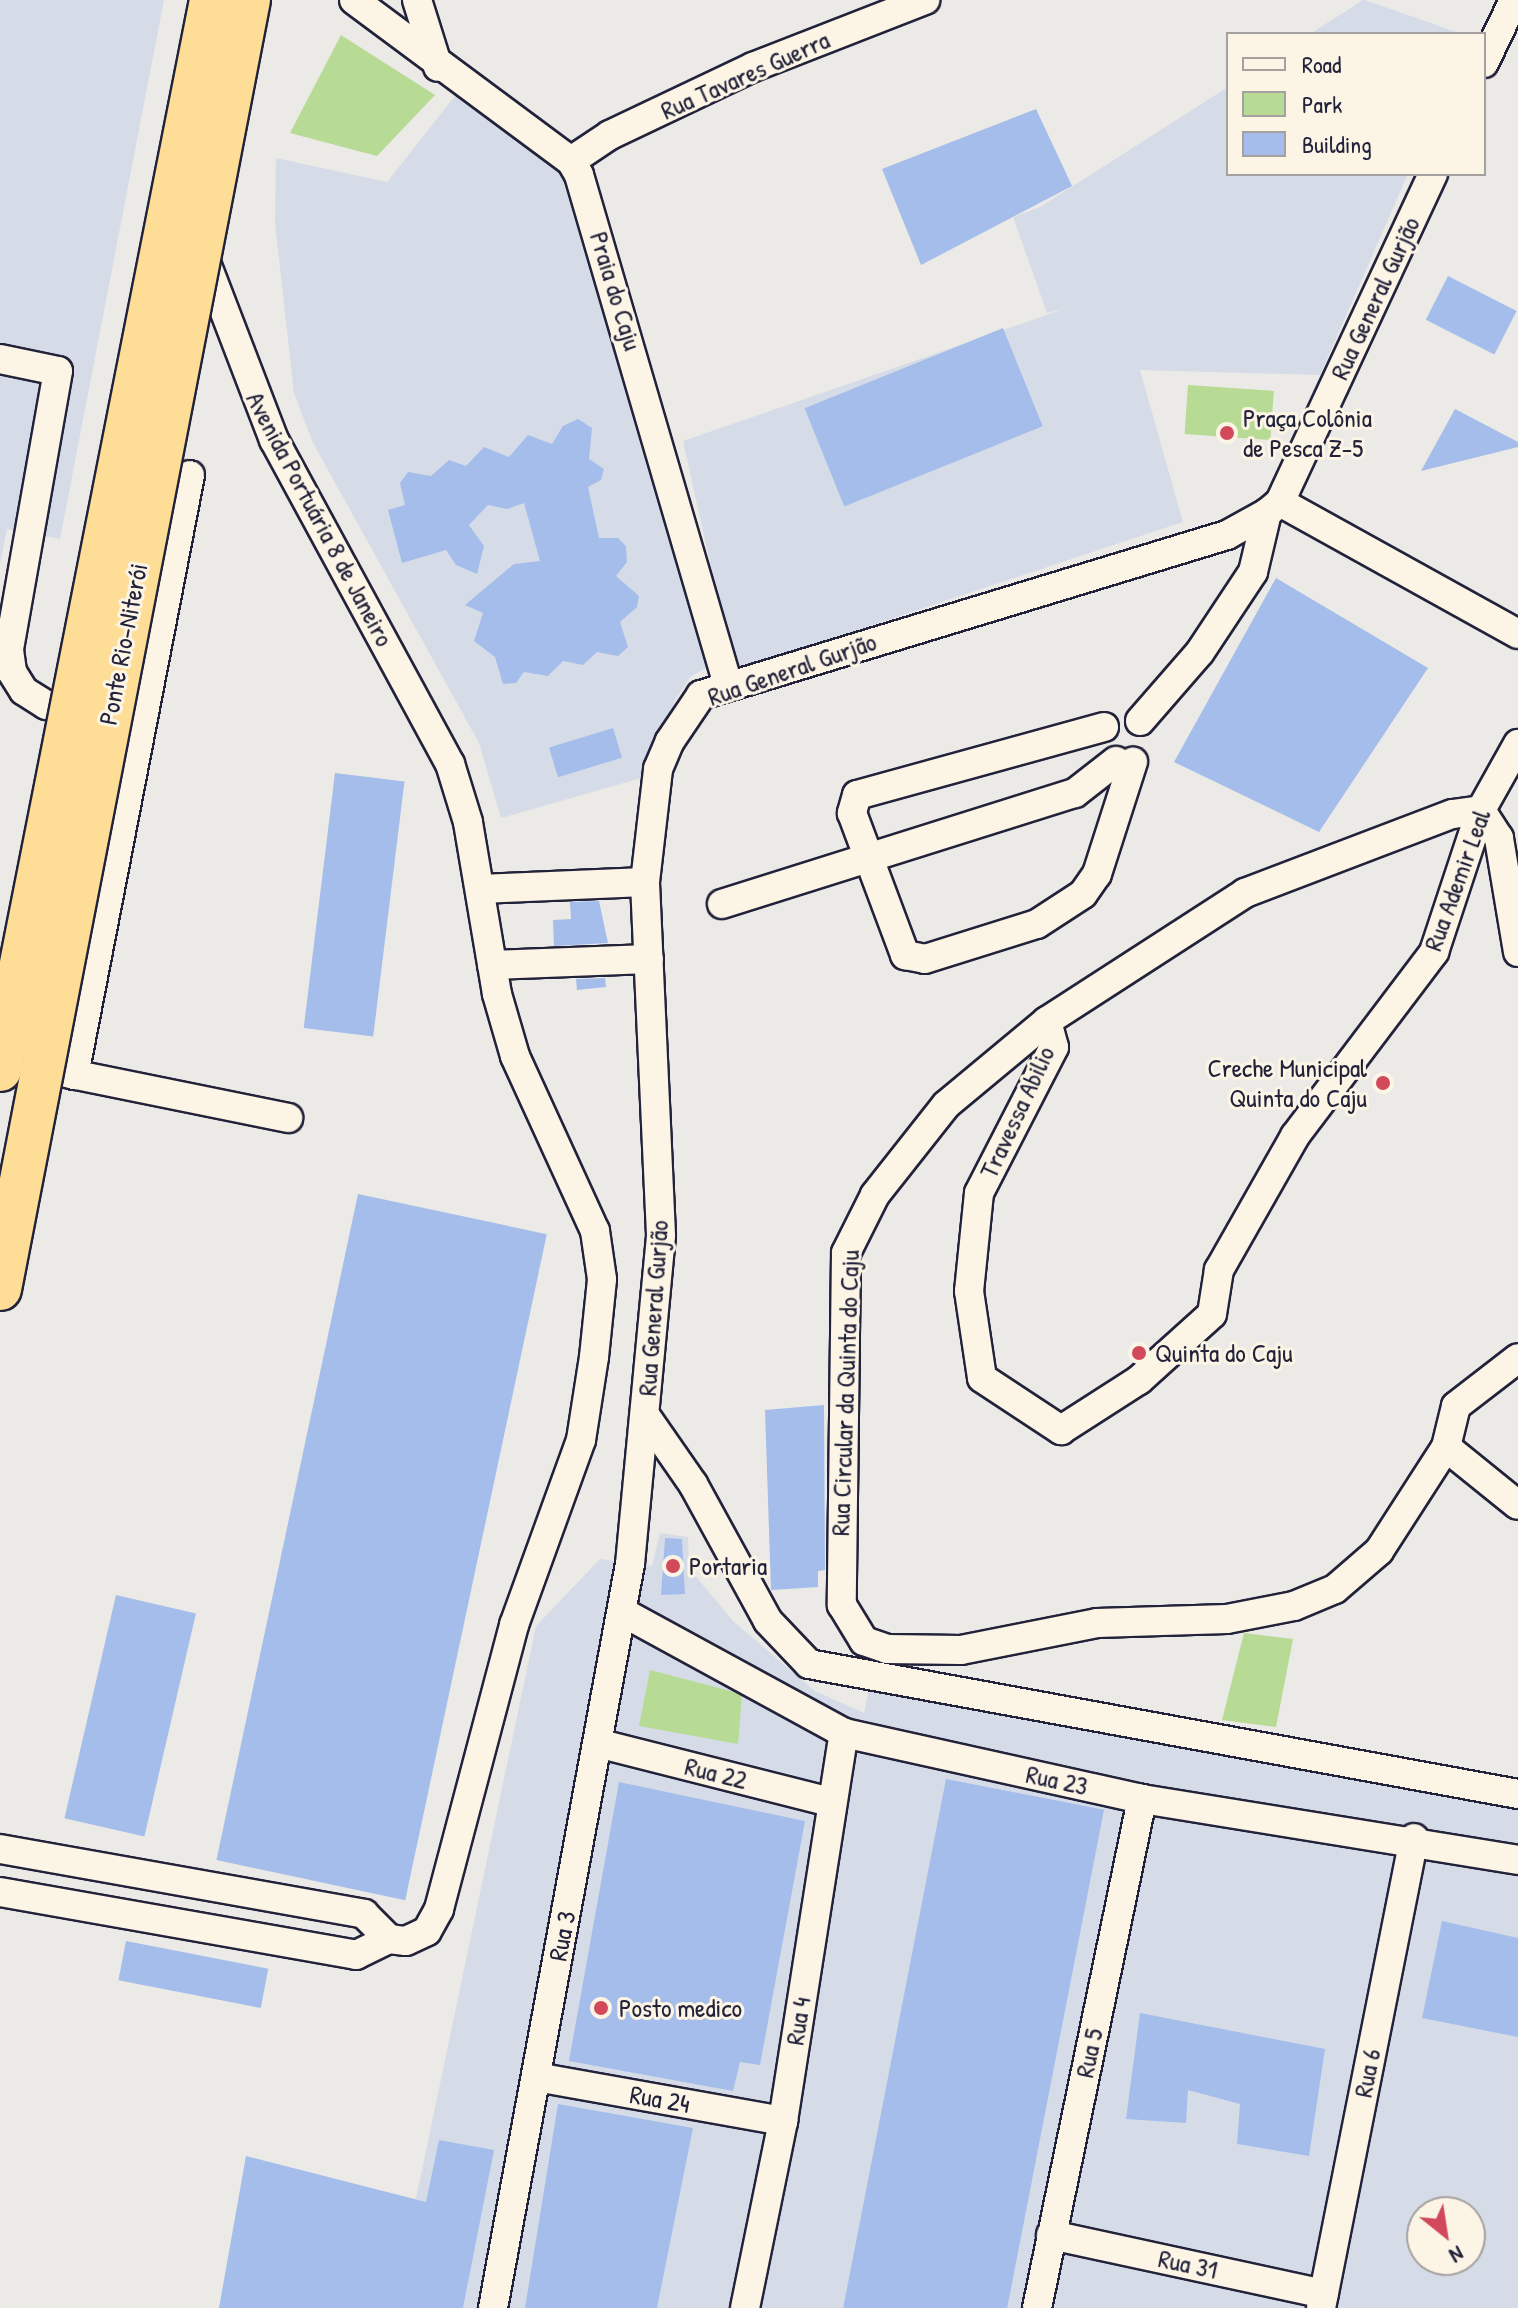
<!DOCTYPE html>
<html>
<head>
<meta charset="utf-8">
<style>
	body { margin:0 }
	#map { position:relative; width:1518px; height:2308px; overflow:hidden; background:#ebeae6; font-family:"Patrick Hand",sans-serif }
	div>[style] { position:absolute }
	[style*='--x'] { left:calc(var(--x)*1px); top:calc(var(--y)*1px); width:calc(var(--w)*1px); rotate:calc(var(--a)*1deg) }
	.built>* { inset:0; background:#d6dce7 }
	.green>* { inset:0; background:#b7da94; transform-origin:0 0 }
	.building>* { inset:0; background:#a5bdea; transform-origin:0 0 }
	.roads { filter:drop-shadow(2px 0 #22223b) drop-shadow(-2px 0 #22223b) drop-shadow(0 2px #22223b) drop-shadow(0 -2px #22223b) }
	.minor>* { height:28px; margin:-14px; padding:0 14px; transform-origin:14px; border-radius:14px; background:#fcf5e5 }
	.bridges { filter:drop-shadow(2px 0 #22223b) drop-shadow(-2px 0 #22223b) drop-shadow(0 2px #22223b) drop-shadow(0 -2px #22223b) }
	.highway-bridge>* { height:42px; margin:-21px; padding:0 21px; transform-origin:21px; border-radius:21px; background:#fedd96 }
	.dots>* { width:22px; height:22px; translate:-50% -50%; box-sizing:border-box; border:4px solid #fcf5e5; border-radius:50% }
	span { translate:-50% -50%; white-space:nowrap; text-align:center; line-height:1.15; -webkit-text-stroke:6px #fcf5e5; paint-order:stroke }
	.street-label { font-size:26px; color:#22223b }
	.poi-label { font-size:26px; color:#22223b }
	.left { translate:0 -50%; text-align:left }
	.right { translate:-100% -50%; text-align:right }
	.legend { position:absolute; left:1226px; top:32px; width:260px; height:144px; box-sizing:border-box; background:#fcf5e5; border:2px solid #a5a1a1; margin:0; padding:10px 14px; list-style:none; font-size:24px; color:#22223b }
	.legend li { display:flex; align-items:center; gap:16px; height:40px }
	.legend b { width:40px; border:2px solid #a5a1a1 }
	.north { position:absolute; left:1406px; top:2196px; width:80px; height:80px; box-sizing:border-box; background:#fcf5e5; border:2px solid #a5a1a1; border-radius:50%; rotate:150deg; font-size:22px; font-weight:700; line-height:32px; text-align:center; color:#22223b }
	.north::after { content:''; display:block; margin:auto; width:28px; height:36px; background:#d1495b; clip-path:polygon(50% 0,100% 100%,50% 72%,0 100%) }
</style>
</head>
<body>
<div id="map">
	<div class="built">
		<div style="clip-path:polygon(0 0,164px 0,60px 539px,7px 529px,0 564px)"></div>
		<div style="clip-path:polygon(1363px 0,1365px 0,1462px 34px,1310px 34px)"></div>
		<div style="clip-path:polygon(1228px 87px,1228px 174px,1408px 174px,1320px 375px,1140px 370px,1183px 522px,734px 671px,683px 441px,1064px 309px,1047px 313px,1013px 217px,1040px 207px)"></div>
		<div style="clip-path:polygon(459px 91px,561px 174px,711px 665px,690px 677px,675px 700px,648px 776px,501px 818px,479px 743px,313px 443px,294px 393px,275px 223px,276px 158px,387px 182px)"></div>
		<div style="clip-path:polygon(evenodd,660px 1533px,688px 1537px,689px 1568px,733px 1621px,815px 1691px,864px 1713px,870px 1683px,1518px 1807px,1518px 2308px,393px 2308px,536px 1626px,600px 1559px,652px 1566px,660px 1533px,1422px 2212px,1470px 2212px,1470px 2260px,1422px 2260px,1422px 2212px)"></div>
	</div>
	<div class="green">
		<div style="clip-path:polygon(341px 35px,435px 95px,377px 156px,290px 133px)"></div>
		<div style="left:1188px;top:385px;width:86px;height:49px;rotate:4deg"></div>
		<div style="clip-path:polygon(1244px 1633px,1293px 1639px,1276px 1727px,1222px 1720px)"></div>
		<div style="clip-path:polygon(650px 1670px,742px 1694px,738px 1744px,639px 1726px)"></div>
	</div>
	<div class="building">
		<div style="clip-path:polygon(1036px 109px,1072px 186px,921px 265px,882px 169px)"></div>
		<div style="left:1448px;top:276px;width:77px;height:49px;rotate:27deg"></div>
		<div style="left:1003px;top:328px;width:106px;height:214px;rotate:68deg"></div>
		<div style="clip-path:polygon(1455px 409px,1518px 442px,1518px 447px,1421px 471px)"></div>
		<div style="clip-path:polygon(578px 419px,592px 428px,589px 459px,604px 469px,601px 480px,588px 487px,599px 538px,618px 538px,626px 546px,627px 562px,616px 576px,639px 596px,637px 607px,620px 622px,628px 647px,618px 656px,597px 652px,583px 665px,563px 661px,548px 676px,524px 672px,516px 683px,503px 684px,495px 657px,474px 641px,483px 613px,465px 605px,514px 564px,540px 561px,524px 503px,507px 509px,488px 505px,469px 525px,484px 546px,477px 574px,456px 565px,446px 550px,402px 563px,388px 510px,405px 505px,400px 483px,408px 472px,431px 476px,449px 460px,466px 466px,484px 447px,509px 457px,528px 435px,552px 444px,563px 426px)"></div>
		<div style="clip-path:polygon(1276px 578px,1428px 668px,1319px 832px,1174px 762px)"></div>
		<div style="left:613px;top:728px;width:31px;height:67px;rotate:73deg"></div>
		<div style="left:335px;top:773px;width:70px;height:257px;rotate:7deg"></div>
		<div style="clip-path:polygon(599px 901px,608px 943px,554px 946px,553px 920px,571px 919px,570px 902px)"></div>
		<div style="clip-path:polygon(605px 978px,606px 987px,577px 990px,576px 979px)"></div>
		<div style="left:358px;top:1194px;width:193px;height:681px;rotate:12deg"></div>
		<div style="clip-path:polygon(824px 1405px,825px 1570px,818px 1571px,818px 1587px,771px 1590px,765px 1410px)"></div>
		<div style="clip-path:polygon(665px 1538px,682px 1539px,685px 1594px,661px 1595px)"></div>
		<div style="left:116px;top:1595px;width:82px;height:229px;rotate:13deg"></div>
		<div style="left:946px;top:1779px;width:161px;height:540px;rotate:11deg"></div>
		<div style="clip-path:polygon(619px 1782px,805px 1821px,760px 2065px,740px 2062px,733px 2091px,569px 2061px)"></div>
		<div style="clip-path:polygon(1442px 1921px,1518px 1938px,1518px 2037px,1422px 2018px)"></div>
		<div style="left:126px;top:1941px;width:145px;height:40px;rotate:11deg"></div>
		<div style="clip-path:polygon(1140px 2013px,1325px 2049px,1309px 2156px,1237px 2144px,1240px 2104px,1188px 2090px,1186px 2123px,1126px 2119px)"></div>
		<div style="clip-path:polygon(558px 2104px,693px 2128px,657px 2308px,525px 2308px)"></div>
		<div style="clip-path:polygon(439px 2140px,494px 2150px,463px 2308px,219px 2308px,246px 2156px,426px 2202px)"></div>
	</div>
	<div class="roads">
		<div class="minor">
			<div style="--x:354;--y:0;--w:270;--a:36.6"></div>
			<div style="--x:571;--y:161;--w:16;--a:60"></div>
			<div style="--x:579;--y:175;--w:531;--a:73.71"></div>
			<div style="--x:417;--y:0;--w:70;--a:72.6"></div>
			<div style="--x:1484;--y:63;--w:70;--a:-64.5"></div>
			<div style="--x:571;--y:161;--w:47;--a:-33.7"></div>
			<div style="--x:610;--y:135;--w:158;--a:-25.4"></div>
			<div style="--x:753;--y:67;--w:185;--a:-21.3"></div>
			<div style="--x:0;--y:359;--w:59;--a:11.7"></div>
			<div style="--x:58;--y:371;--w:283;--a:100"></div>
			<div style="--x:9;--y:650;--w:22;--a:82"></div>
			<div style="--x:12;--y:672;--w:22;--a:58"></div>
			<div style="--x:24;--y:691;--w:26;--a:32"></div>
			<div style="--x:46;--y:705;--w:43;--a:10.8"></div>
			<div style="--x:1280;--y:502;--w:272;--a:29"></div>
			<div style="--x:1140;--y:721;--w:91;--a:-49"></div>
			<div style="--x:1200;--y:652;--w:96;--a:-56.5"></div>
			<div style="--x:1253;--y:572;--w:61;--a:-76.7"></div>
			<div style="--x:1104;--y:727;--w:256;--a:164.6"></div>
			<div style="--x:857;--y:795;--w:19;--a:106"></div>
			<div style="--x:852;--y:813;--w:152;--a:69.5"></div>
			<div style="--x:905;--y:955;--w:20;--a:11"></div>
			<div style="--x:925;--y:959;--w:117;--a:-17.4"></div>
			<div style="--x:1037;--y:924;--w:55;--a:-33.1"></div>
			<div style="--x:1083;--y:894;--w:24;--a:-55"></div>
			<div style="--x:1097;--y:874;--w:118;--a:-72.2"></div>
			<div style="--x:480;--y:889;--w:165;--a:-2.4"></div>
			<div style="--x:722;--y:904;--w:370;--a:-17.5"></div>
			<div style="--x:1075;--y:793;--w:52;--a:-38"></div>
			<div style="--x:1518;--y:952;--w:116;--a:-99.5"></div>
			<div style="--x:1499;--y:838;--w:33;--a:-123"></div>
			<div style="--x:1481;--y:810;--w:29;--a:172"></div>
			<div style="--x:1452;--y:814;--w:222;--a:159.1"></div>
			<div style="--x:1245;--y:893;--w:236;--a:147.1"></div>
			<div style="--x:1047;--y:1021;--w:131;--a:140.3"></div>
			<div style="--x:946;--y:1105;--w:115;--a:128.3"></div>
			<div style="--x:875;--y:1195;--w:65;--a:116.6"></div>
			<div style="--x:846;--y:1253;--w:352;--a:90.7"></div>
			<div style="--x:842;--y:1605;--w:42;--a:58.6"></div>
			<div style="--x:864;--y:1641;--w:24;--a:19"></div>
			<div style="--x:887;--y:1649;--w:74;--a:0.8"></div>
			<div style="--x:961;--y:1650;--w:139;--a:-11.2"></div>
			<div style="--x:1097;--y:1623;--w:130;--a:-1.8"></div>
			<div style="--x:1227;--y:1619;--w:68;--a:-11"></div>
			<div style="--x:1294;--y:1606;--w:44;--a:-22.5"></div>
			<div style="--x:1335;--y:1589;--w:58;--a:-40.8"></div>
			<div style="--x:1379;--y:1551;--w:124;--a:-57.2"></div>
			<div style="--x:1446;--y:1447;--w:42;--a:-76.3"></div>
			<div style="--x:1456;--y:1406;--w:78;--a:-37.7"></div>
			<div style="--x:492;--y:965;--w:157;--a:-2.2"></div>
			<div style="--x:1047;--y:1021;--w:27;--a:75"></div>
			<div style="--x:1054;--y:1047;--w:164;--a:117.2"></div>
			<div style="--x:979;--y:1193;--w:99;--a:95.8"></div>
			<div style="--x:969;--y:1291;--w:88;--a:81.5"></div>
			<div style="--x:982;--y:1378;--w:95;--a:33.4"></div>
			<div style="--x:1061;--y:1430;--w:93;--a:-32.7"></div>
			<div style="--x:1139;--y:1380;--w:98;--a:-42.1"></div>
			<div style="--x:1212;--y:1314;--w:45;--a:-81"></div>
			<div style="--x:1219;--y:1270;--w:154;--a:-60.4"></div>
			<div style="--x:1295;--y:1136;--w:231;--a:-52.9"></div>
			<div style="--x:1434;--y:952;--w:150;--a:-71.7"></div>
			<div style="--x:1481;--y:810;--w:76;--a:-60.7"></div>
			<div style="--x:57;--y:1071;--w:236;--a:11.5"></div>
			<div style="--x:74;--y:1075;--w:611;--a:-79.06"></div>
			<div style="--x:645;--y:1415;--w:84;--a:55.2"></div>
			<div style="--x:693;--y:1484;--w:156;--a:61.3"></div>
			<div style="--x:768;--y:1621;--w:59;--a:46.4"></div>
			<div style="--x:809;--y:1664;--w:721;--a:10.39"></div>
			<div style="--x:1446;--y:1447;--w:92;--a:38.9"></div>
			<div style="--x:624;--y:1613;--w:251;--a:28.6"></div>
			<div style="--x:844;--y:1733;--w:305;--a:12.5"></div>
			<div style="--x:1142;--y:1799;--w:381;--a:9.2"></div>
			<div style="--x:601;--y:1744;--w:237;--a:14.2"></div>
			<div style="--x:0;--y:1849;--w:370;--a:10.1"></div>
			<div style="--x:364;--y:1914;--w:35;--a:45"></div>
			<div style="--x:0;--y:1892;--w:362;--a:10"></div>
			<div style="--x:356;--y:1955;--w:37;--a:-26"></div>
			<div style="--x:389;--y:1939;--w:17;--a:7"></div>
			<div style="--x:406;--y:1941;--w:23;--a:-25"></div>
			<div style="--x:427;--y:1931;--w:25;--a:-61"></div>
			<div style="--x:439;--y:1909;--w:294;--a:-75.2"></div>
			<div style="--x:514;--y:1625;--w:197;--a:-70.1"></div>
			<div style="--x:581;--y:1440;--w:84;--a:-81.1"></div>
			<div style="--x:594;--y:1357;--w:78;--a:-84.1"></div>
			<div style="--x:602;--y:1279;--w:49;--a:-98.3"></div>
			<div style="--x:595;--y:1231;--w:192;--a:-114.6"></div>
			<div style="--x:515;--y:1056;--w:65;--a:-106.2"></div>
			<div style="--x:497;--y:994;--w:174;--a:-99.6"></div>
			<div style="--x:468;--y:822;--w:61;--a:-107.2"></div>
			<div style="--x:450;--y:764;--w:369;--a:-118.5"></div>
			<div style="--x:274;--y:440;--w:201;--a:-111"></div>
			<div style="--x:536;--y:2077;--w:251;--a:10.1"></div>
			<div style="--x:1051;--y:2235;--w:279;--a:12.2"></div>
			<div style="--x:493;--y:2308;--w:757;--a:-79.57"></div>
			<div style="--x:630;--y:1564;--w:330;--a:-84.6"></div>
			<div style="--x:661;--y:1235;--w:353;--a:-92.6"></div>
			<div style="--x:645;--y:882;--w:114;--a:-83.4"></div>
			<div style="--x:658;--y:769;--w:30;--a:-67"></div>
			<div style="--x:670;--y:741;--w:55;--a:-56"></div>
			<div style="--x:701;--y:695;--w:550;--a:-16.92"></div>
			<div style="--x:1227;--y:535;--w:46;--a:-28.8"></div>
			<div style="--x:1267;--y:513;--w:17;--a:-40"></div>
			<div style="--x:1280;--y:502;--w:362;--a:-65"></div>
			<div style="--x:745;--y:2308;--w:191;--a:-78.5"></div>
			<div style="--x:783;--y:2121;--w:393;--a:-81.1"></div>
			<div style="--x:1037;--y:2308;--w:520;--a:-78.34"></div>
			<div style="--x:1321;--y:2308;--w:479;--a:-78.8"></div>
		</div>
	</div>
	<div class="bridges">
		<div class="highway-bridge">
			<div style="--x:0;--y:1070;--w:1091;--a:-78.84"></div>
			<div style="--x:0;--y:1289;--w:1313;--a:-79.07"></div>
		</div>
	</div>
	<div class="dots">
		<div style="left:1227px;top:433px;background:#d1495b"></div>
		<div style="left:1383px;top:1083px;background:#d1495b"></div>
		<div style="left:1139px;top:1353px;background:#d1495b"></div>
		<div style="left:673px;top:1566px;background:#d1495b"></div>
		<div style="left:601px;top:2008px;background:#d1495b"></div>
	</div>
	<div class="street-label">
		<span style="left:745px;top:75px;rotate:-24deg">Rua Tavares Guerra</span>
		<span style="left:616px;top:291px;rotate:73deg">Praia do Caju</span>
		<span style="left:1375px;top:298px;rotate:-65deg">Rua General Gurjão</span>
		<span style="left:320px;top:519px;rotate:62deg">Avenida Portuária 8 de Janeiro</span>
		<span style="left:123px;top:644px;rotate:-79deg">Ponte Rio-Niterói</span>
		<span style="left:792px;top:669px;rotate:-19deg">Rua General Gurjão</span>
		<span style="left:1457px;top:880px;rotate:-70deg">Rua Ademir Leal</span>
		<span style="left:1017px;top:1112px;rotate:-65deg">Travessa Abilio</span>
		<span style="left:653px;top:1308px;rotate:-86deg">Rua General Gurjão</span>
		<span style="left:845px;top:1393px;rotate:-88deg">Rua Circular da Quinta do Caju</span>
		<span style="left:716px;top:1773px;rotate:14deg">Rua 22</span>
		<span style="left:1057px;top:1780px;rotate:12deg">Rua 23</span>
		<span style="left:562px;top:1936px;rotate:-79deg">Rua 3</span>
		<span style="left:798px;top:2021px;rotate:-81deg">Rua 4</span>
		<span style="left:1089px;top:2053px;rotate:-78deg">Rua 5</span>
		<span style="left:1367px;top:2073px;rotate:-79deg">Rua 6</span>
		<span style="left:660px;top:2099px;rotate:10deg">Rua 24</span>
		<span style="left:1188px;top:2264px;rotate:12deg">Rua 31</span>
	</div>
	<div class="poi-label">
		<span class="left" style="left:1243px;top:433px">Praça Colônia<br>de Pesca Z-5</span>
		<span class="right" style="left:1367px;top:1083px">Creche Municipal<br>Quinta do Caju</span>
		<span class="left" style="left:1155px;top:1353px">Quinta do Caju</span>
		<span class="left" style="left:689px;top:1566px">Portaria</span>
		<span class="left" style="left:619px;top:2008px">Posto medico</span>
	</div>
	<ul class="legend">
	<li><b style="height:10px;background:#fcf5e5"></b>Road</li>
	<li><b style="height:22px;background:#b7da94"></b>Park</li>
	<li><b style="height:22px;background:#a5bdea"></b>Building</li>
	</ul>
	<div class="north">N</div>
</div>
</body>
</html>
